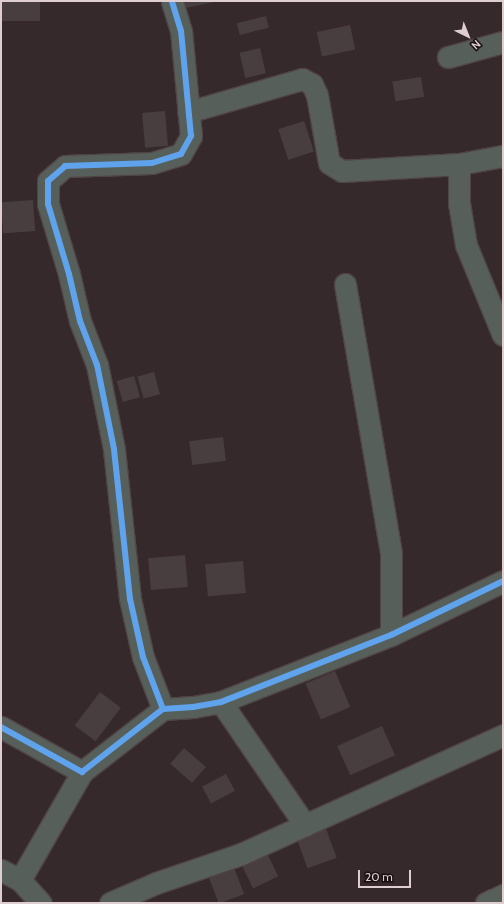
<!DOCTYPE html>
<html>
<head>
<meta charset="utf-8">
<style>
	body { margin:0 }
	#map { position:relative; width:504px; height:904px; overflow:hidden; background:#36292b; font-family:Cabin,sans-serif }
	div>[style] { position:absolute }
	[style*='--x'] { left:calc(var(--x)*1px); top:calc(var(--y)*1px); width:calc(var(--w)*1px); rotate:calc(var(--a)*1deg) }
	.building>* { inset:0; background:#493e3f; transform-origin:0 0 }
	.roads { filter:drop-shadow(1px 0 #504446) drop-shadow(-1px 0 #504446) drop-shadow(0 1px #504446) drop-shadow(0 -1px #504446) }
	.street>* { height:21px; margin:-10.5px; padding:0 10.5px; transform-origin:10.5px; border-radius:10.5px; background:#575f5a }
	.cycleway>* { height:6px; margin:-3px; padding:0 3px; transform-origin:3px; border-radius:3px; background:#60a3ed }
	span { translate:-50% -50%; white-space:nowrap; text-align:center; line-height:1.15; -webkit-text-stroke:4px #1b1012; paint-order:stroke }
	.frame { position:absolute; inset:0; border:2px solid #deced0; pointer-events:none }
	.north { position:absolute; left:448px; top:16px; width:40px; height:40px; -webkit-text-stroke:3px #1b1012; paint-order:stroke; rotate:137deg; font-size:11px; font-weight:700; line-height:16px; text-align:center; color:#deced0 }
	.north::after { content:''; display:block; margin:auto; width:14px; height:18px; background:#deced0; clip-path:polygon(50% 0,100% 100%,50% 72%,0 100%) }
	.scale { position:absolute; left:358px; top:870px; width:53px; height:18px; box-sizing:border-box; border:2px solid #deced0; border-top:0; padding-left:5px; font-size:12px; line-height:14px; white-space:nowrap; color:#deced0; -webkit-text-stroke:3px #1b1012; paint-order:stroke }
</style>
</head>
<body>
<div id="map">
	<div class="building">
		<div style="left:1px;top:1px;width:39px;height:20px"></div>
		<div style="clip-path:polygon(179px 1px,214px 1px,214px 2px,181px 9px)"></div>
		<div style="left:266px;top:16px;width:12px;height:30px;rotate:76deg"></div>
		<div style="left:350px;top:25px;width:25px;height:34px;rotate:78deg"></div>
		<div style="left:260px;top:48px;width:26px;height:21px;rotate:77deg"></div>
		<div style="left:421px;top:77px;width:20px;height:29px;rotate:81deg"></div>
		<div style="left:165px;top:111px;width:35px;height:23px;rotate:85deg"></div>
		<div style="left:304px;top:121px;width:32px;height:27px;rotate:72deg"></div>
		<div style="left:33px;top:200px;width:31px;height:32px;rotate:86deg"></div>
		<div style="left:154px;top:372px;width:23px;height:17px;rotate:75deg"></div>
		<div style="left:134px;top:376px;width:22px;height:18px;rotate:74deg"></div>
		<div style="left:223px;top:437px;width:24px;height:34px;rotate:83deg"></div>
		<div style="left:185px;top:555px;width:32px;height:37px;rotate:85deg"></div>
		<div style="left:243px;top:561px;width:32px;height:38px;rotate:85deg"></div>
		<div style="left:335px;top:671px;width:39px;height:32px;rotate:67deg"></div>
		<div style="left:100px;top:692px;width:26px;height:42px;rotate:37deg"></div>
		<div style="left:382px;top:726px;width:32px;height:49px;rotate:66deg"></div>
		<div style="left:184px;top:748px;width:29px;height:21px;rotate:41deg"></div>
		<div style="left:226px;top:774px;width:19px;height:27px;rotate:62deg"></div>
		<div style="left:324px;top:823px;width:37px;height:31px;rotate:70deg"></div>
		<div style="left:266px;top:851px;width:28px;height:28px;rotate:64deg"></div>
		<div style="left:233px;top:865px;width:31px;height:27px;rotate:69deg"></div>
	</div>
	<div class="roads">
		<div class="street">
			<div style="--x:448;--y:57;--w:57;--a:-15.3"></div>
			<div style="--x:188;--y:112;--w:119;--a:-16.1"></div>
			<div style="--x:302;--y:79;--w:11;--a:27"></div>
			<div style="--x:312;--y:84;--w:12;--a:66"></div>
			<div style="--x:317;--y:95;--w:69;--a:80"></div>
			<div style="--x:329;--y:163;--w:15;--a:32"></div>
			<div style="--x:342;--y:171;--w:117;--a:-3.4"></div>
			<div style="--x:459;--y:164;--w:45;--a:-10.3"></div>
			<div style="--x:459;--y:164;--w:39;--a:90"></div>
			<div style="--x:459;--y:203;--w:43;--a:80.5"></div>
			<div style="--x:466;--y:245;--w:97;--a:67.7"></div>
			<div style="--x:345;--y:284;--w:274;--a:80.3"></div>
			<div style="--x:391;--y:554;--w:81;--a:90"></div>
			<div style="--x:221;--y:702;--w:149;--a:55.7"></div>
			<div style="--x:163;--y:709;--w:56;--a:-111"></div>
			<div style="--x:143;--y:657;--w:59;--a:-102.6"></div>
			<div style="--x:130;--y:599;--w:151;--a:-96.1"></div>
			<div style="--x:114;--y:449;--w:86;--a:-101.4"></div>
			<div style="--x:97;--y:365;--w:47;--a:-111.1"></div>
			<div style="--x:80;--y:321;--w:48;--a:-103.2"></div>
			<div style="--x:69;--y:274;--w:73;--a:-106.7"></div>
			<div style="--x:48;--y:204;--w:23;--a:-90"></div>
			<div style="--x:48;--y:181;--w:23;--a:-41"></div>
			<div style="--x:65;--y:166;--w:87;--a:-2"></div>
			<div style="--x:152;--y:163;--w:30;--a:-17"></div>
			<div style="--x:181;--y:154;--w:21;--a:-61"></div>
			<div style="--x:191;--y:136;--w:105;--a:-95.4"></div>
			<div style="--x:181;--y:31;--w:31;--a:-107"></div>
			<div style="--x:1;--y:727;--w:93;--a:29.1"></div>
			<div style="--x:82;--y:772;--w:103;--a:-37.9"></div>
			<div style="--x:163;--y:709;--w:30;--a:-4"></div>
			<div style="--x:193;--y:707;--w:28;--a:-10"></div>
			<div style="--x:221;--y:702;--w:183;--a:-21.5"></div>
			<div style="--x:391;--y:635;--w:124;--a:-25.7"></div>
			<div style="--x:1;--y:870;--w:21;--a:28"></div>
			<div style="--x:20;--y:880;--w:31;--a:48"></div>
			<div style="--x:20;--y:880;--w:125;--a:-60.1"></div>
			<div style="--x:110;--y:903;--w:50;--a:-23.5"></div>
			<div style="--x:156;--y:883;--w:90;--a:-18.8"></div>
			<div style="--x:241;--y:854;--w:288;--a:-24.4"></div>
			<div style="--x:486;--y:903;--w:19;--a:-25"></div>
		</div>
	</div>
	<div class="cycleway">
		<div style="--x:163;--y:709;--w:56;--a:-111"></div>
		<div style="--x:143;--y:657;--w:59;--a:-102.6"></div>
		<div style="--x:130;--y:599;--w:151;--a:-96.1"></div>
		<div style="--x:114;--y:449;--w:86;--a:-101.4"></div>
		<div style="--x:97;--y:365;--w:47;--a:-111.1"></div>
		<div style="--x:80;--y:321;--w:48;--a:-103.2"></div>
		<div style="--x:69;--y:274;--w:73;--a:-106.7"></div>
		<div style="--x:48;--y:204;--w:23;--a:-90"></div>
		<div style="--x:48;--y:181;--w:23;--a:-41"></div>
		<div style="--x:65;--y:166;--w:87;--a:-2"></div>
		<div style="--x:152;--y:163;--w:30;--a:-17"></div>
		<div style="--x:181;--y:154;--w:21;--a:-61"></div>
		<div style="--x:191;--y:136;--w:105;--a:-95.4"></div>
		<div style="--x:181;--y:31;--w:31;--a:-107"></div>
		<div style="--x:1;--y:727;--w:93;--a:29.1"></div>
		<div style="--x:82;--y:772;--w:103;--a:-37.9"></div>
		<div style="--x:163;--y:709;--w:30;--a:-4"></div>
		<div style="--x:193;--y:707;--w:28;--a:-10"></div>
		<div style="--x:221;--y:702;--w:183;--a:-21.5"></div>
		<div style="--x:391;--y:635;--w:124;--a:-25.7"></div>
	</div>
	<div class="frame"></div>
	<div class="north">N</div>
	<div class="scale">20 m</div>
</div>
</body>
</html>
